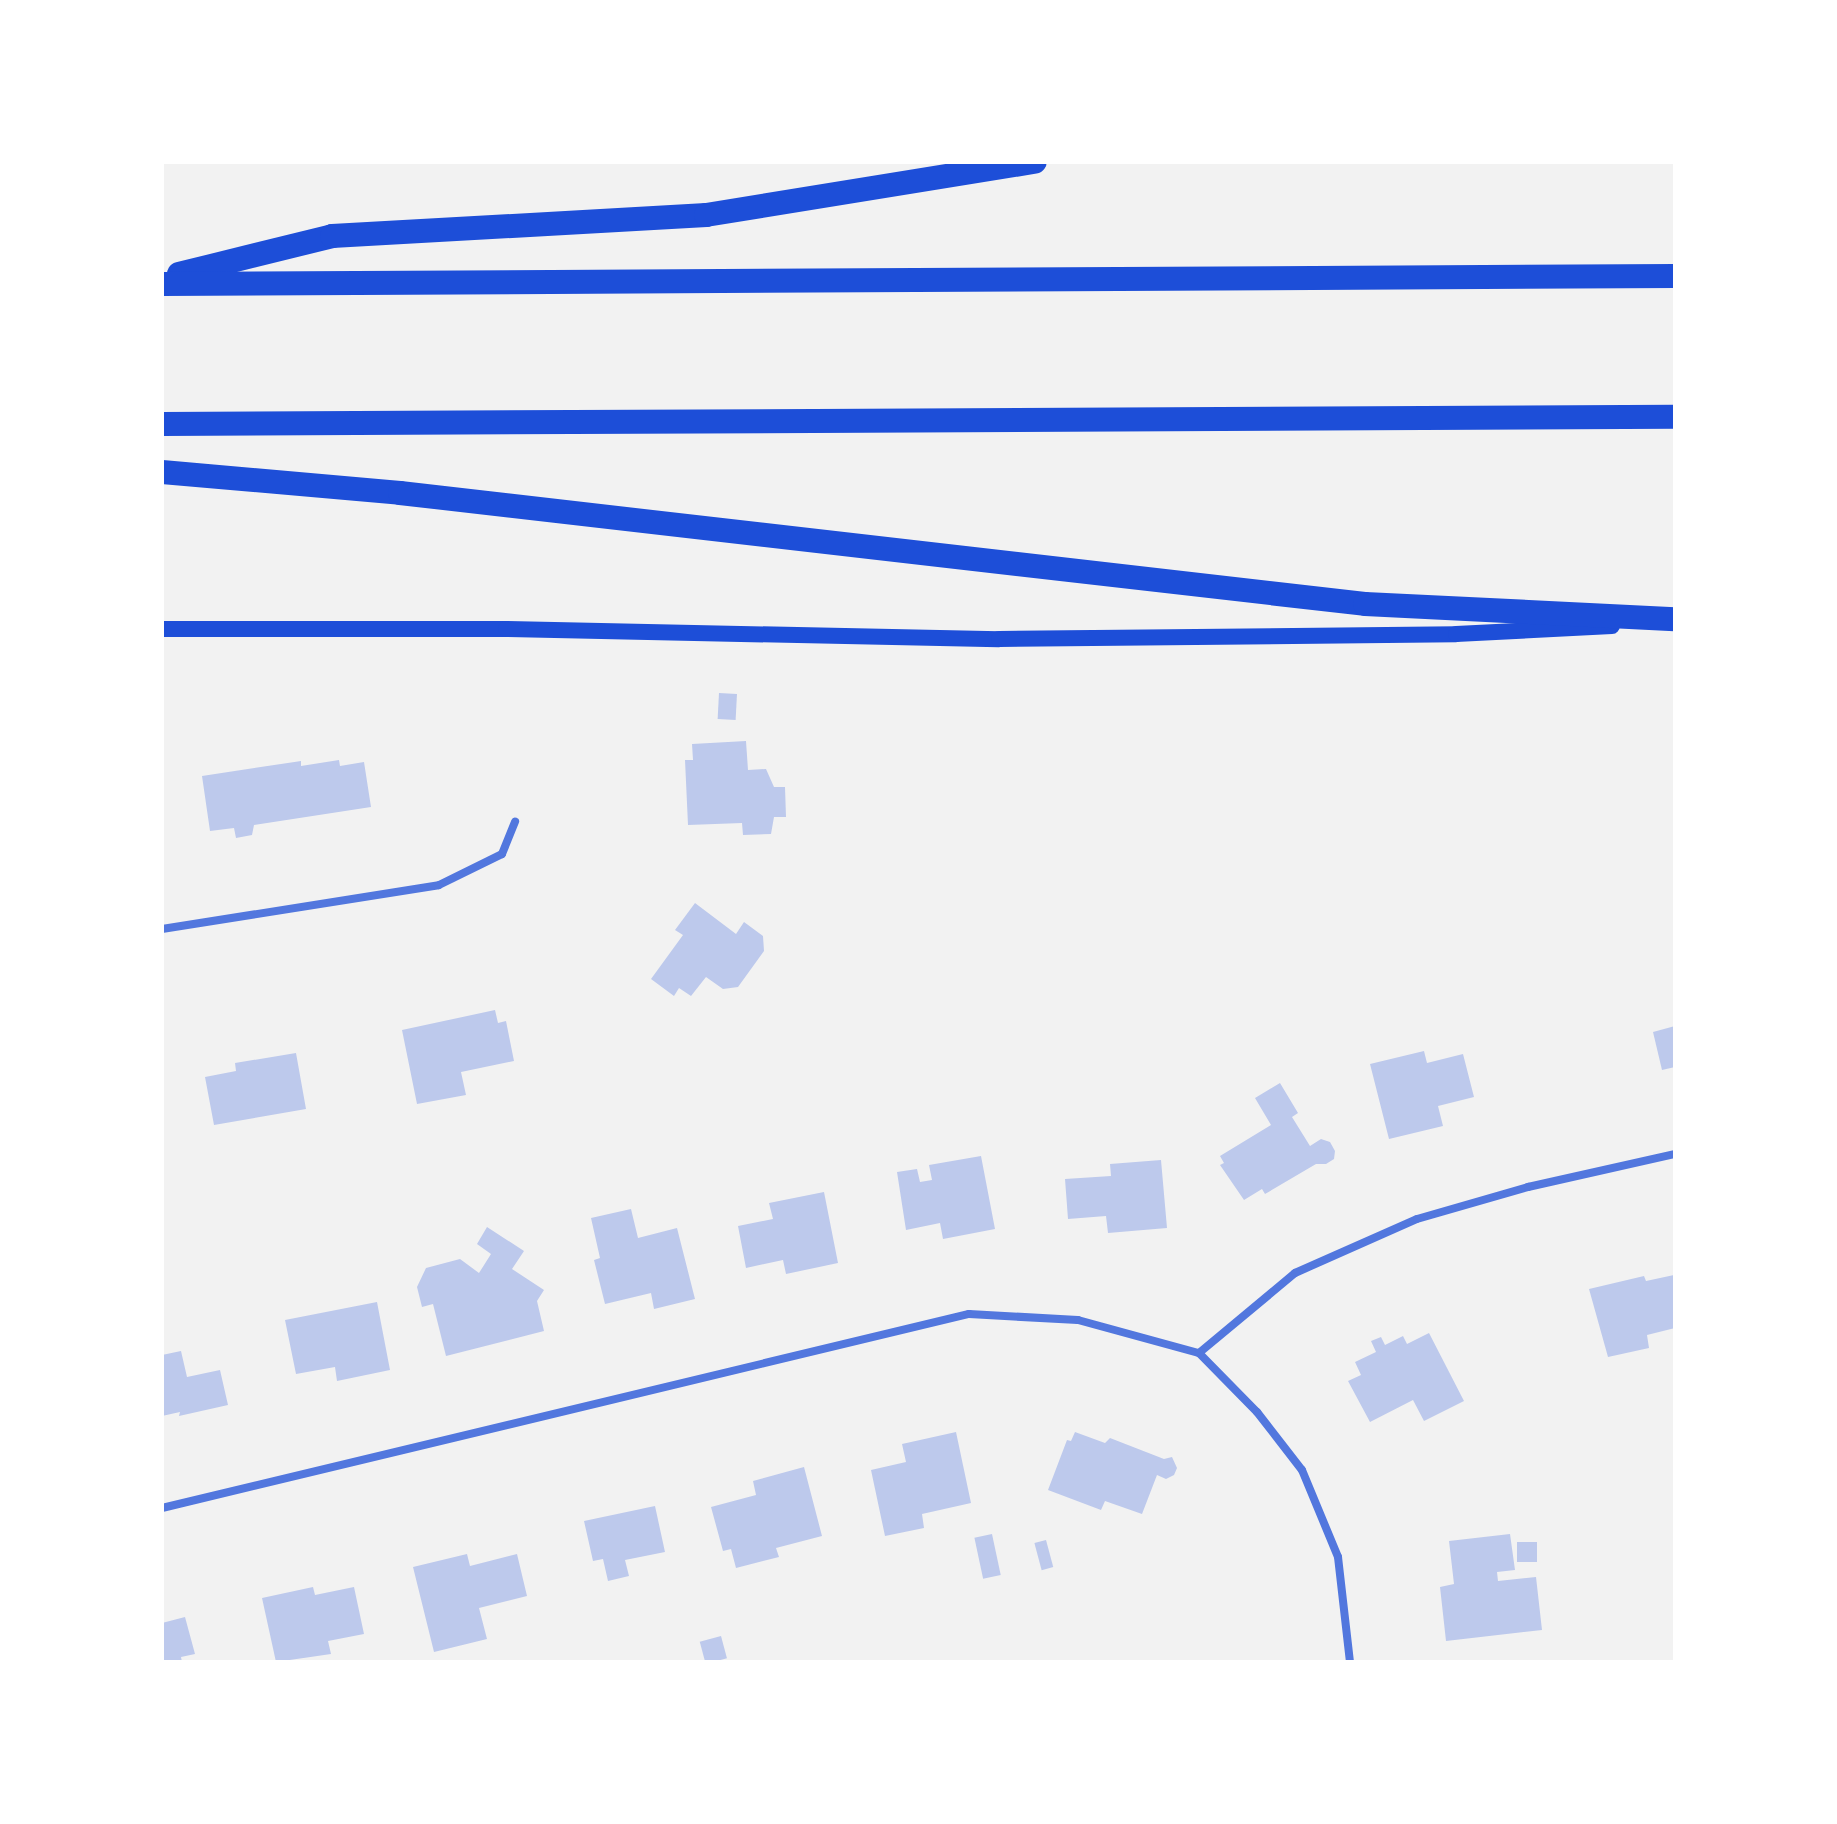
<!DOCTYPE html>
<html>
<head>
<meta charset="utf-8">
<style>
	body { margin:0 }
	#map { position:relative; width:1837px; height:1824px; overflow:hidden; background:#f2f2f2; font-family:"Playfair Display",serif }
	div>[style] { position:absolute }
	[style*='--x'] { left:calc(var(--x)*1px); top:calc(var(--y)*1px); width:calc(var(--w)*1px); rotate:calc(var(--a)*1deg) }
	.building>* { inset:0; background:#bdc9ec; transform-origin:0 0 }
	.minor>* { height:8px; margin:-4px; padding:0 4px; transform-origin:4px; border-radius:4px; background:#5277de }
	.secondary>* { height:16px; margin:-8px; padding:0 8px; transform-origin:8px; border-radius:8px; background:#1d4ed8 }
	.motorway>* { height:24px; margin:-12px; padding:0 12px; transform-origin:12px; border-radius:12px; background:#1d4ed8 }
	span { translate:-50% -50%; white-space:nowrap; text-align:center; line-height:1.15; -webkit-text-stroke:8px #fff; paint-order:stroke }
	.frame { position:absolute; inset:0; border:164px solid #fff; pointer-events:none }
</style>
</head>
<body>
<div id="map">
	<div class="building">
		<div style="left:719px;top:693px;width:18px;height:26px;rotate:3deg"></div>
		<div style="clip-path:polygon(746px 741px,748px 770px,766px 769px,774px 787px,785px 787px,786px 817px,774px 817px,771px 834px,743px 835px,742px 823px,688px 825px,685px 760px,693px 760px,692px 744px)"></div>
		<div style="clip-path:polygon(339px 760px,340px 766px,364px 762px,371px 807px,254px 825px,252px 835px,236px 838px,234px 828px,210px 831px,202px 776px,301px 761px,301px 766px)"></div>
		<div style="clip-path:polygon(695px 903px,736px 934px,744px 922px,763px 936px,764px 951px,738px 987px,723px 989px,706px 977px,691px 996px,679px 988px,674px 996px,651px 979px,683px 935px,675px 930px)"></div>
		<div style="clip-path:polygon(495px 1010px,498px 1023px,506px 1021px,514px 1061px,461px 1072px,466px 1095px,417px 1104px,402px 1030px)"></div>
		<div style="clip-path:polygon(1675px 1026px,1675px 1067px,1662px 1070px,1653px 1032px)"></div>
		<div style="clip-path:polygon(1424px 1051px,1427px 1063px,1463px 1054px,1474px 1097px,1438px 1106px,1443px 1126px,1389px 1139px,1370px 1064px)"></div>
		<div style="clip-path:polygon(296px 1053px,306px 1109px,214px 1125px,205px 1077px,236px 1071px,235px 1063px)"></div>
		<div style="clip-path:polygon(1280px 1083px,1298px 1113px,1292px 1117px,1310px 1146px,1321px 1139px,1330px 1142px,1335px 1151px,1334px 1159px,1326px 1164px,1316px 1164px,1265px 1194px,1262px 1189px,1244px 1200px,1220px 1165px,1224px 1163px,1220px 1156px,1271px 1125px,1255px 1098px)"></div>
		<div style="clip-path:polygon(981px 1156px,995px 1229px,943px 1239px,940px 1223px,906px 1230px,897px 1172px,917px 1169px,920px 1182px,932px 1180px,929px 1165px)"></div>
		<div style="clip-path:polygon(1161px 1160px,1167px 1228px,1108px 1233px,1106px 1216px,1068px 1219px,1065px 1179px,1111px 1176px,1110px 1164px)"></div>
		<div style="clip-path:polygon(824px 1192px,838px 1263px,786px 1274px,783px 1260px,746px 1268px,738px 1226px,773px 1219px,769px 1203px)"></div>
		<div style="clip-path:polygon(631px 1209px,638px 1238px,677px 1228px,695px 1299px,654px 1309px,651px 1293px,605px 1304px,594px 1260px,600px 1258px,591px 1218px)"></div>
		<div style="clip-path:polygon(487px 1227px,524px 1251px,512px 1269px,544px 1290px,537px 1301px,544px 1331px,446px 1356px,433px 1304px,422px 1307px,417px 1287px,426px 1268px,460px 1259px,479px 1273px,491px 1254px,477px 1244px)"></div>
		<div style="clip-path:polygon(1674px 1275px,1675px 1328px,1647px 1335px,1649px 1348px,1608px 1357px,1589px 1289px,1644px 1276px,1646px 1281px)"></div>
		<div style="clip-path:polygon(377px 1302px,390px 1370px,337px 1381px,335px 1367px,296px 1374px,285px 1320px)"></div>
		<div style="clip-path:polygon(1429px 1333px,1464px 1401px,1424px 1421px,1413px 1400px,1370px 1422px,1348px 1381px,1361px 1375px,1355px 1362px,1376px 1352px,1371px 1341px,1381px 1337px,1385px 1345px,1403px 1336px,1407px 1344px)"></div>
		<div style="clip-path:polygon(181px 1351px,187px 1377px,220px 1370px,228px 1405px,179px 1416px,180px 1412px,162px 1416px,162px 1355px)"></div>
		<div style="clip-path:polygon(956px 1432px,971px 1503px,922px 1514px,924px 1528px,885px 1536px,871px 1470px,906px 1462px,902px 1444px)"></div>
		<div style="clip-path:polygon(1075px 1432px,1105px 1443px,1110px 1438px,1164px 1459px,1172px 1457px,1177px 1468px,1174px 1475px,1166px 1479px,1157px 1475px,1142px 1514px,1105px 1501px,1101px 1510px,1048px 1490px,1067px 1440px,1071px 1441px)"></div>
		<div style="clip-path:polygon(804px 1467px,822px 1536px,776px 1548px,779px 1557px,736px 1568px,731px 1549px,723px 1551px,711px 1507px,756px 1495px,753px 1481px)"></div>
		<div style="clip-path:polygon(655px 1506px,665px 1552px,625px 1560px,629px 1576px,608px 1581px,603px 1559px,593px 1561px,584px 1521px)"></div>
		<div style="left:992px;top:1534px;width:42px;height:18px;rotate:78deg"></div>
		<div style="clip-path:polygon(1510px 1534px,1515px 1570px,1497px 1572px,1498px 1581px,1536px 1577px,1542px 1630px,1446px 1641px,1440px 1587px,1454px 1584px,1449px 1541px)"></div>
		<div style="left:1046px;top:1540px;width:28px;height:12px;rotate:75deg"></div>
		<div style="left:1517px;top:1542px;width:20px;height:20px"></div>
		<div style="clip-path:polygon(467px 1554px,470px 1566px,517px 1554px,527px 1596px,479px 1608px,487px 1639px,434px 1652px,413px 1567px)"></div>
		<div style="clip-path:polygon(313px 1587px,315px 1595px,354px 1587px,364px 1634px,328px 1641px,331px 1654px,276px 1662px,262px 1598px)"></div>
		<div style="clip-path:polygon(185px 1617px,195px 1654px,181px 1657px,182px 1662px,162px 1662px,162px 1623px)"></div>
		<div style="left:721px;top:1636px;width:23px;height:22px;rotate:75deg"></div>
	</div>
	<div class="minor">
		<div style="--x:162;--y:929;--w:280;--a:-9"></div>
		<div style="--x:439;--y:885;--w:70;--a:-26.2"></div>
		<div style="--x:502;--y:854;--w:35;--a:-68"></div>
		<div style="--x:1199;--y:1353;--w:125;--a:-39.8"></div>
		<div style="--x:1295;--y:1273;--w:133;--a:-23.9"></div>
		<div style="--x:1417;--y:1219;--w:116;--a:-16.1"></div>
		<div style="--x:1528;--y:1187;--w:151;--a:-12.7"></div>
		<div style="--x:162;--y:1508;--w:830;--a:-13.52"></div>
		<div style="--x:969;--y:1314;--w:109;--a:3.2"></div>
		<div style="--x:1078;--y:1320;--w:125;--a:15.3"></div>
		<div style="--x:1199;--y:1353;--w:83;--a:45.5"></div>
		<div style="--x:1257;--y:1412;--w:73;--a:52.2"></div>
		<div style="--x:1302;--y:1470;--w:94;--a:67.5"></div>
		<div style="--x:1338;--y:1557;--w:106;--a:83.5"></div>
	</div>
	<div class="secondary">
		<div style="--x:162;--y:629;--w:344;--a:0"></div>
		<div style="--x:506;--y:629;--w:493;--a:1.2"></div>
		<div style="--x:999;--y:639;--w:457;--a:-0.6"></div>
		<div style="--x:1456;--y:634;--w:156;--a:-2.9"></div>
	</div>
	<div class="motorway">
		<div style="--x:179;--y:274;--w:158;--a:-13.9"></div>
		<div style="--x:332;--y:236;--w:375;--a:-3.2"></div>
		<div style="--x:706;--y:215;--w:333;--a:-9.2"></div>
		<div style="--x:162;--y:284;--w:1513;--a:-0.3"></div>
		<div style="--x:162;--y:424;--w:1513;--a:-0.27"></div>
		<div style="--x:162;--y:472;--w:239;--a:5"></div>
		<div style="--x:400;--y:493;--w:971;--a:6.56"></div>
		<div style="--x:1365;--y:604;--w:310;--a:2.8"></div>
	</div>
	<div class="frame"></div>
</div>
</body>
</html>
